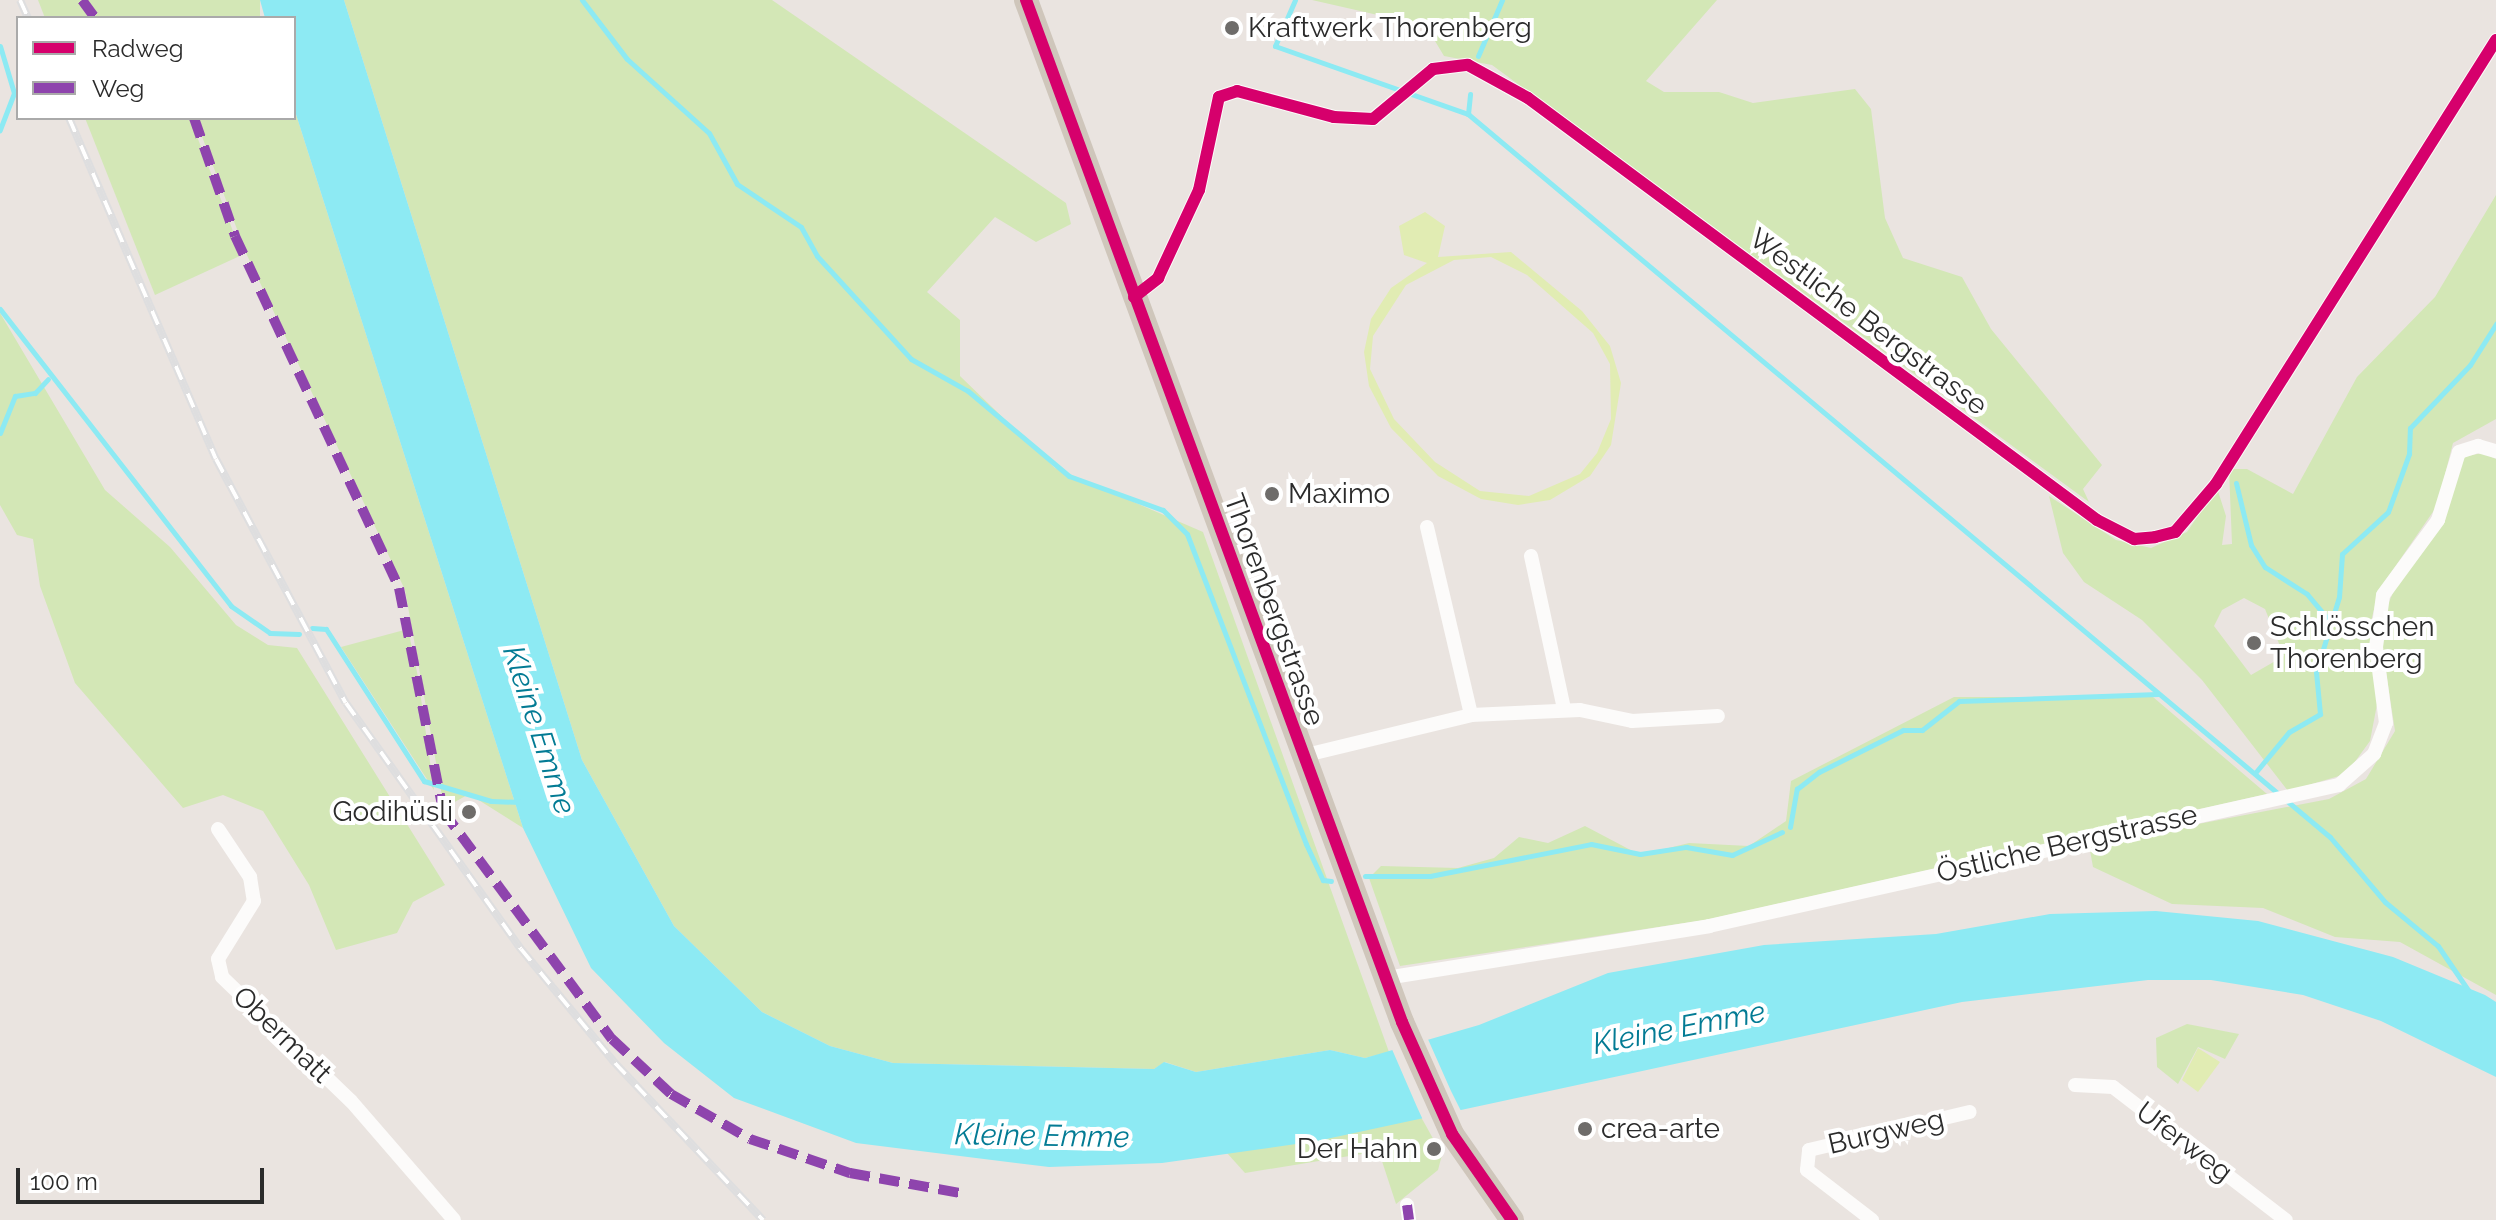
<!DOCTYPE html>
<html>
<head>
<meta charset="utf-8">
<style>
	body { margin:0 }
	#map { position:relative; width:2496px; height:1220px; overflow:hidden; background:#eae4e0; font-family:Raleway,sans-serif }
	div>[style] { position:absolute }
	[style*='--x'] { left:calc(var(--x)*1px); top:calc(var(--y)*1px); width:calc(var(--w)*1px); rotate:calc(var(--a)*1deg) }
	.green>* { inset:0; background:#d3e7b6; transform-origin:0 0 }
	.pitch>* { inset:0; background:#e1ecb3 }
	.water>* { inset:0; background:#8deaf3 }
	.pier>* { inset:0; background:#eae4e0 }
	.stream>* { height:5px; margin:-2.5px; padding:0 2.5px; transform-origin:2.5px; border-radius:2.5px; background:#8deaf3 }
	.minor>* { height:14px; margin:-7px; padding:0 7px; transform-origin:7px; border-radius:7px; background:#fcfbfa }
	.primary>* { height:24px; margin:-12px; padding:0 12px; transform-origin:12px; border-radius:12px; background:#cfc6bb }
	.rail>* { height:8px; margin-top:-4px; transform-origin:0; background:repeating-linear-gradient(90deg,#fff 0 15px,#dededf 0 30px); box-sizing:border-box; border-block:2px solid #dededf }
	.quiet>* { height:10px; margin-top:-5px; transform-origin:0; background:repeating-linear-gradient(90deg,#8e44ad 0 20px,transparent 0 30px) }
	.cycleway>* { height:12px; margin:-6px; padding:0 6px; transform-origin:6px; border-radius:6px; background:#d6006c }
	.dots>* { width:22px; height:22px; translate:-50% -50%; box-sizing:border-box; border:4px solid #fff; border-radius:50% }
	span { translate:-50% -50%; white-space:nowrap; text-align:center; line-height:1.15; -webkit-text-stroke:8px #fff; paint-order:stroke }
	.poi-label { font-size:28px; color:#2b2b2b }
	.left { translate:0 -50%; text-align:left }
	.right { translate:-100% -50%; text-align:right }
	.street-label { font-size:28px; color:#2b2b2b }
	.water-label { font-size:30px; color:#037b94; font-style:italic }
	.legend { position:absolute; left:16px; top:16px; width:280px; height:104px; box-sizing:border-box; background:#fff; border:2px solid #aaa; margin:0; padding:10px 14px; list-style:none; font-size:24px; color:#2b2b2b }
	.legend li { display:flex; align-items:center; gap:16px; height:40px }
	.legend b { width:40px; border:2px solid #aaa }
	.scale { position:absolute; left:16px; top:1168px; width:248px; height:36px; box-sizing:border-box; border:4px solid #2b2b2b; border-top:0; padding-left:10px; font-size:24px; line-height:28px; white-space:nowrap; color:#2b2b2b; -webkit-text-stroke:6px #fff; paint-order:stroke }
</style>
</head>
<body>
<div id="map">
	<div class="green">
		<div style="clip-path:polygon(38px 0,81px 0,93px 18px,45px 18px)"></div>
		<div style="left:88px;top:0;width:172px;height:22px"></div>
		<div style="clip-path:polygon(344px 0,772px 0,1066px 203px,1071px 224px,1036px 242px,995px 217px,927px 292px,960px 320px,960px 376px,1055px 468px,1203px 532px,1389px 1052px,1365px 1058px,1330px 1050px,1196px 1072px,1165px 1062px,1154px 1069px,893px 1063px,830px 1046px,762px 1012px,674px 926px,582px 760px)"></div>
		<div style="clip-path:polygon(1312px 0,1717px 0,1646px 81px,1664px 92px,1719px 92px,1753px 103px,1855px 89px,1871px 109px,1885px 218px,1903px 258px,1962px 277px,1991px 329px,2102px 465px,2083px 489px,2089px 502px,1492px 65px,1444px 56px,1426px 26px)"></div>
		<div style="clip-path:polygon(294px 108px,523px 828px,469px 794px,446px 807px,442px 796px,405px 590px,246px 253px,195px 118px,294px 118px)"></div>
		<div style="clip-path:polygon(85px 118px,190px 118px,242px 255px,155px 295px)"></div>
		<div style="clip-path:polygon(evenodd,2496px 195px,2496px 419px,2453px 443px,2437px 506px,2379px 590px,2369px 629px,2379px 694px,2370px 741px,2346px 774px,2288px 791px,2202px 680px,2142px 620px,2084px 582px,2063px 553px,2049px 496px,2116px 540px,2151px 548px,2187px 532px,2217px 488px,2226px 516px,2222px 545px,2232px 544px,2229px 469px,2247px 469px,2293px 494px,2357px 377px,2435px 297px,2496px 195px,2244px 598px,2265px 609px,2284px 656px,2251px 675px,2214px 626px,2222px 610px,2244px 598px)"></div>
		<div style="clip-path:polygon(0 313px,105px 490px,170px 547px,236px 625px,268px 645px,297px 648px,445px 885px,413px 902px,397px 933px,336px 950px,309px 885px,263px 811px,223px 795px,183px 808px,75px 683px,40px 586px,33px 539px,17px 535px,0 505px)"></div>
		<div style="clip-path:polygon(2482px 453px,2496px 459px,2496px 995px,2400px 942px,2335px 937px,2263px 908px,2172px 904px,2093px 867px,2089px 845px,2329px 799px,2366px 779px,2395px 731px,2381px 639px,2384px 614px,2397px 583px,2440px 528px,2463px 457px)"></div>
		<div style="clip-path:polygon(408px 629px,418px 677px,434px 790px,341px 647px)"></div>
		<div style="clip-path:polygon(1954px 697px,2153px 697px,2267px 794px,1705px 920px,1400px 966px,1369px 878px,1381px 866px,1458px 868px,1494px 858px,1519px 837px,1548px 843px,1585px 826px,1640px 855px,1689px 843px,1749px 846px,1786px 821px,1791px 781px)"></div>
		<div style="clip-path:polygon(2187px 1024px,2239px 1034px,2225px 1059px,2198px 1047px,2178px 1084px,2157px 1067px,2156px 1038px)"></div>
		<div style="clip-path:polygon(1421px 1117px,1435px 1142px,1245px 1173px,1227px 1153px)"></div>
		<div style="clip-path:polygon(1423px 1143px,1442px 1155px,1438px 1170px,1396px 1204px,1379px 1152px)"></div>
	</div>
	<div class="pitch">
		<div style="clip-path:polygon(evenodd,1425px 212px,1445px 226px,1438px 257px,1511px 252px,1582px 311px,1610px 346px,1621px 383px,1611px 445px,1590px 476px,1550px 500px,1518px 505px,1481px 499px,1438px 476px,1391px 428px,1369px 386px,1364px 352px,1371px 319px,1391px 288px,1427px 263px,1404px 255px,1399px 226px,1425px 212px,1491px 257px,1527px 275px,1593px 333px,1610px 364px,1611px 419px,1597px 453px,1580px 474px,1529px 496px,1480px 491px,1435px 462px,1394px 419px,1370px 369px,1373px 336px,1406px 285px,1454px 260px,1491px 257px)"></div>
		<div style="clip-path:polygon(2198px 1048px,2220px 1062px,2198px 1092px,2182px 1080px)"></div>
	</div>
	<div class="water">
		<div style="clip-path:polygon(260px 0,344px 0,582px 760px,674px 926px,762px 1012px,830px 1046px,893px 1063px,1154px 1069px,1164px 1062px,1196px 1072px,1330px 1050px,1365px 1058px,1479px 1025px,1608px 973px,1764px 945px,1936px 934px,2050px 914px,2156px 911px,2258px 921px,2393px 957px,2485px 995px,2496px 1002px,2496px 1077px,2381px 1021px,2303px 995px,2211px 980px,2148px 980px,1962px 1002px,1317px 1141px,1162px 1163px,1049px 1167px,856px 1143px,734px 1098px,664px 1043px,591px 968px,523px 828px,294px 108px,294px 18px,265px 18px)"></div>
	</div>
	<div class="pier">
		<div style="clip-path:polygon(1427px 1037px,1451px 1091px,1462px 1113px,1423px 1120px,1417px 1107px,1391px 1047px)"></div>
	</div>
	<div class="stream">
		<div style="--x:582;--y:0;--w:74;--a:52.7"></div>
		<div style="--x:627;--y:59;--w:110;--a:42.1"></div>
		<div style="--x:709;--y:133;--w:58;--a:61.2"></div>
		<div style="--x:737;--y:184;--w:77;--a:33.9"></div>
		<div style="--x:801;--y:227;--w:33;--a:61"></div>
		<div style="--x:817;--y:256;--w:139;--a:47.6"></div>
		<div style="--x:911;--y:359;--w:65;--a:29.3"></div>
		<div style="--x:968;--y:391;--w:132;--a:40.1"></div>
		<div style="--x:1069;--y:476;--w:100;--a:19.9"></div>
		<div style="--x:1163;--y:510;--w:34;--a:45"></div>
		<div style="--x:1187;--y:534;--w:332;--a:69"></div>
		<div style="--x:1306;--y:844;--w:40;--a:65"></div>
		<div style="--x:1323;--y:880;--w:8;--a:7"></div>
		<div style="--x:1295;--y:0;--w:50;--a:113.5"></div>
		<div style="--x:1275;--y:46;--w:205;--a:19.4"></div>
		<div style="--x:1468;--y:114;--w:1125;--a:39.99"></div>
		<div style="--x:2330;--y:837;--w:85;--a:49.8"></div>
		<div style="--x:2385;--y:902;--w:69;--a:39.7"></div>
		<div style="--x:2438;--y:946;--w:53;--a:55.7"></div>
		<div style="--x:0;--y:46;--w:49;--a:73.4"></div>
		<div style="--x:14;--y:93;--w:40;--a:111"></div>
		<div style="--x:1478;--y:56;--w:61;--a:-66.8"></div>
		<div style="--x:1468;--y:114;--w:20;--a:-84"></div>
		<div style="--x:0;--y:309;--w:376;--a:52.1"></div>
		<div style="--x:231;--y:606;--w:47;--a:34.7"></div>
		<div style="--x:270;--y:633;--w:29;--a:2"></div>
		<div style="--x:0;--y:433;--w:40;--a:-68"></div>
		<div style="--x:15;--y:396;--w:20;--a:-9"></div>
		<div style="--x:35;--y:393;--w:19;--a:-47"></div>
		<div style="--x:2236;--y:483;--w:64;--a:76.4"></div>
		<div style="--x:2251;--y:545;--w:26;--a:58"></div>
		<div style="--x:2265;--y:567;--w:50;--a:32.7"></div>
		<div style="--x:2307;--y:594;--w:34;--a:50"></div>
		<div style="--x:312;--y:628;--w:14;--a:4"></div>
		<div style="--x:326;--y:629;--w:181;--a:57.2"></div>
		<div style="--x:424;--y:781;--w:70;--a:16.6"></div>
		<div style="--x:491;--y:801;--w:30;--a:2"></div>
		<div style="--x:2255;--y:773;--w:53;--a:-50.3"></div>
		<div style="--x:2289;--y:732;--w:36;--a:-30"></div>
		<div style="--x:2320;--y:714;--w:42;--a:-95.4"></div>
		<div style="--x:2316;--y:672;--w:78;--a:-73"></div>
		<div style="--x:2339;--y:597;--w:43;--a:-86"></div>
		<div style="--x:2342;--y:554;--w:62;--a:-42.4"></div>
		<div style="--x:2388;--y:512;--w:62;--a:-70.1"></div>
		<div style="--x:2409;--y:454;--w:26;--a:-88"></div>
		<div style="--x:2410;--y:428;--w:87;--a:-46.4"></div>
		<div style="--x:2470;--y:365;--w:49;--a:-57.6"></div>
		<div style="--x:1790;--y:827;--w:39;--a:-80"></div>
		<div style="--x:1797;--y:789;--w:28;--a:-38"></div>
		<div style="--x:1819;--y:772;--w:94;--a:-26.6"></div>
		<div style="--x:1903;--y:730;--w:19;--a:0"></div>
		<div style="--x:1922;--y:730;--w:47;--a:-38.1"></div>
		<div style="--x:1959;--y:701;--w:199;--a:-2"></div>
		<div style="--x:1365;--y:876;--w:65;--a:0"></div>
		<div style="--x:1430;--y:876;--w:164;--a:-11.2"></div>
		<div style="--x:1591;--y:844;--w:50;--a:11.5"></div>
		<div style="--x:1640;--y:854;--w:47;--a:-8.7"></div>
		<div style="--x:1686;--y:847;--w:47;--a:9.9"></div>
		<div style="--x:1732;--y:855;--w:55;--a:-24.7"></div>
	</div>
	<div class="minor">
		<div style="--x:1134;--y:297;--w:31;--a:-38"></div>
		<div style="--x:1158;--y:278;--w:97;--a:-65"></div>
		<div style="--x:1199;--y:190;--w:95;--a:-77.9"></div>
		<div style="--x:1219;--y:97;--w:19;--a:-18"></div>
		<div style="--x:1237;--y:91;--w:100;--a:15"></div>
		<div style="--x:1334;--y:117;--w:39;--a:3"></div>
		<div style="--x:1373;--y:119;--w:78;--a:-39.8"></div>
		<div style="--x:1433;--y:69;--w:35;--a:-7"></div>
		<div style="--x:1468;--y:65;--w:68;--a:28.8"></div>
		<div style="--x:1528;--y:98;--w:708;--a:36.56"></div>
		<div style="--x:2097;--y:520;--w:42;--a:27.2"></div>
		<div style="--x:2134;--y:539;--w:21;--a:-5"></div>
		<div style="--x:2155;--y:537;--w:21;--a:-14"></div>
		<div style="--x:2175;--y:532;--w:63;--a:-49.5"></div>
		<div style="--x:2216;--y:484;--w:525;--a:-57.76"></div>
		<div style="--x:1427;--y:527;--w:193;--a:76.8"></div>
		<div style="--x:1531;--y:556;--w:157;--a:77.8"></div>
		<div style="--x:1302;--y:756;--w:174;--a:-13.6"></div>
		<div style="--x:1471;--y:715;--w:109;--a:-2.6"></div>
		<div style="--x:1580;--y:710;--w:53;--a:11.9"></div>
		<div style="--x:1632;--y:721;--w:86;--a:-3.3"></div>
		<div style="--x:218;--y:829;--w:58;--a:56.3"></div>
		<div style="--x:250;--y:877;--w:24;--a:81"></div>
		<div style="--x:254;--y:901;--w:68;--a:121.8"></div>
		<div style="--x:218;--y:959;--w:18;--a:77"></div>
		<div style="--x:222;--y:977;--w:179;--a:43.9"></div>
		<div style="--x:351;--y:1101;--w:157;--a:49.1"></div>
		<div style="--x:1386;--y:978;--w:327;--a:-9.1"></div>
		<div style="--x:1709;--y:926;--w:646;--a:-12.62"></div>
		<div style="--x:2339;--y:785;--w:47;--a:-41.5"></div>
		<div style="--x:2374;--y:754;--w:33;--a:-69"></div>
		<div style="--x:2386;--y:723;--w:77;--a:-97.5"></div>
		<div style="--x:2376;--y:647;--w:52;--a:-82.3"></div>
		<div style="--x:2383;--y:595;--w:93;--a:-53.7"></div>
		<div style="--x:2438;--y:520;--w:71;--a:-72.8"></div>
		<div style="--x:2459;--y:452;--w:20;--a:-18"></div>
		<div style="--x:2478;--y:446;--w:19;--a:16"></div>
		<div style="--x:2075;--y:1085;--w:38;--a:3"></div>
		<div style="--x:2113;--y:1087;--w:218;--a:37.6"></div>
		<div style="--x:1407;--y:1205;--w:15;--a:82"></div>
		<div style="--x:1872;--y:1220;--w:82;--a:-142.4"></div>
		<div style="--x:1807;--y:1170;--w:20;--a:-84"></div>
		<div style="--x:1809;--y:1150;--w:165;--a:-13.3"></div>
	</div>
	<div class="primary">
		<div style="--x:1026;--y:0;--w:1089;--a:69.8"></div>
		<div style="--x:1402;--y:1022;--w:123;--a:65.9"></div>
		<div style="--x:1452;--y:1134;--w:105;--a:55.1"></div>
	</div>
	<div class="rail">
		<div style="--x:20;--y:0;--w:20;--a:66"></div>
		<div style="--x:69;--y:118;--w:371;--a:66.7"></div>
		<div style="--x:216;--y:459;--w:276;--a:62"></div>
		<div style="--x:346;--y:703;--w:302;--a:54.6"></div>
		<div style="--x:521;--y:949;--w:148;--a:50.5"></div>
		<div style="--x:615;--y:1063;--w:216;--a:46.7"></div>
	</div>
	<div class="quiet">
		<div style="--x:82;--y:0;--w:22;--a:54"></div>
		<div style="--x:194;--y:118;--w:125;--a:70.8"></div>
		<div style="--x:235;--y:236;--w:388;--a:65"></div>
		<div style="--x:399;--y:588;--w:227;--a:78.8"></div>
		<div style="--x:443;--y:811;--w:284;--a:53.5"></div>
		<div style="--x:612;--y:1039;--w:81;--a:43"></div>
		<div style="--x:671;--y:1094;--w:91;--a:29.7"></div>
		<div style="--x:750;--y:1139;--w:106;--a:18.8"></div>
		<div style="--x:850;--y:1173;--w:118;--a:10.3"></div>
		<div style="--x:1407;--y:1205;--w:15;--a:82"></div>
	</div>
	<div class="cycleway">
		<div style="--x:1026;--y:0;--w:1089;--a:69.8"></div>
		<div style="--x:1402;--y:1022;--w:123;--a:65.9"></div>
		<div style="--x:1452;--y:1134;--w:105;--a:55.1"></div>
		<div style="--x:1134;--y:297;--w:31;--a:-38"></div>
		<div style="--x:1158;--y:278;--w:97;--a:-65"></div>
		<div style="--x:1199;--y:190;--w:95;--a:-77.9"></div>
		<div style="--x:1219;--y:97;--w:19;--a:-18"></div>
		<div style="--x:1237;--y:91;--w:100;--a:15"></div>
		<div style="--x:1334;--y:117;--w:39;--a:3"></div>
		<div style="--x:1373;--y:119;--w:78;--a:-39.8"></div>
		<div style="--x:1433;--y:69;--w:35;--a:-7"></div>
		<div style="--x:1468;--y:65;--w:68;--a:28.8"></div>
		<div style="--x:1528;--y:98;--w:708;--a:36.56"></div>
		<div style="--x:2097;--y:520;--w:42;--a:27.2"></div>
		<div style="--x:2134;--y:539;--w:21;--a:-5"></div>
		<div style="--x:2155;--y:537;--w:21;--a:-14"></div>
		<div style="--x:2175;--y:532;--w:63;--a:-49.5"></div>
		<div style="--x:2216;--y:484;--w:525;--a:-57.76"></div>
	</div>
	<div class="dots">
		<div style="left:1232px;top:28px;background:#6e6c6a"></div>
		<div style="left:1272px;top:494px;background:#6e6c6a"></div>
		<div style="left:2254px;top:643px;background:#6e6c6a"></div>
		<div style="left:469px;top:812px;background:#6e6c6a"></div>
		<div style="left:1585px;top:1129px;background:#6e6c6a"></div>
		<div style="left:1434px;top:1149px;background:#6e6c6a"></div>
	</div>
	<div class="poi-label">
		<span class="left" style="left:1248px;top:28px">Kraftwerk Thorenberg</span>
		<span class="left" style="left:1288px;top:494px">Maximo</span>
		<span class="left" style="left:2270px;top:643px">Schlösschen<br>Thorenberg</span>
		<span class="right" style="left:453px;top:812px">Godihüsli</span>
		<span class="left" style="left:1601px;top:1129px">crea-arte</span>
		<span class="right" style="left:1418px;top:1149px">Der Hahn</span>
	</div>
	<div class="street-label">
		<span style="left:1868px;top:322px;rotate:37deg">Westliche Bergstrasse</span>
		<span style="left:1274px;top:610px;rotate:70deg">Thorenbergstrasse</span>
		<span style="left:2067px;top:844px;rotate:-13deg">Östliche Bergstrasse</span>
		<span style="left:282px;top:1035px;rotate:44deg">Obermatt</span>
		<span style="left:1886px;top:1132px;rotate:-13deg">Burgweg</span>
		<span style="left:2184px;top:1142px;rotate:37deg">Uferweg</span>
	</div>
	<div class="water-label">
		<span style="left:539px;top:730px;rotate:72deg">Kleine Emme</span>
		<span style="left:1679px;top:1028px;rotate:-11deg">Kleine Emme</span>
		<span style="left:1042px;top:1136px;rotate:1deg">Kleine Emme</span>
	</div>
	<ul class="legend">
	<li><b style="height:10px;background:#d6006c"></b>Radweg</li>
	<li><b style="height:10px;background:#8e44ad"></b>Weg</li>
	</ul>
	<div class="scale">100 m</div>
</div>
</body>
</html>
